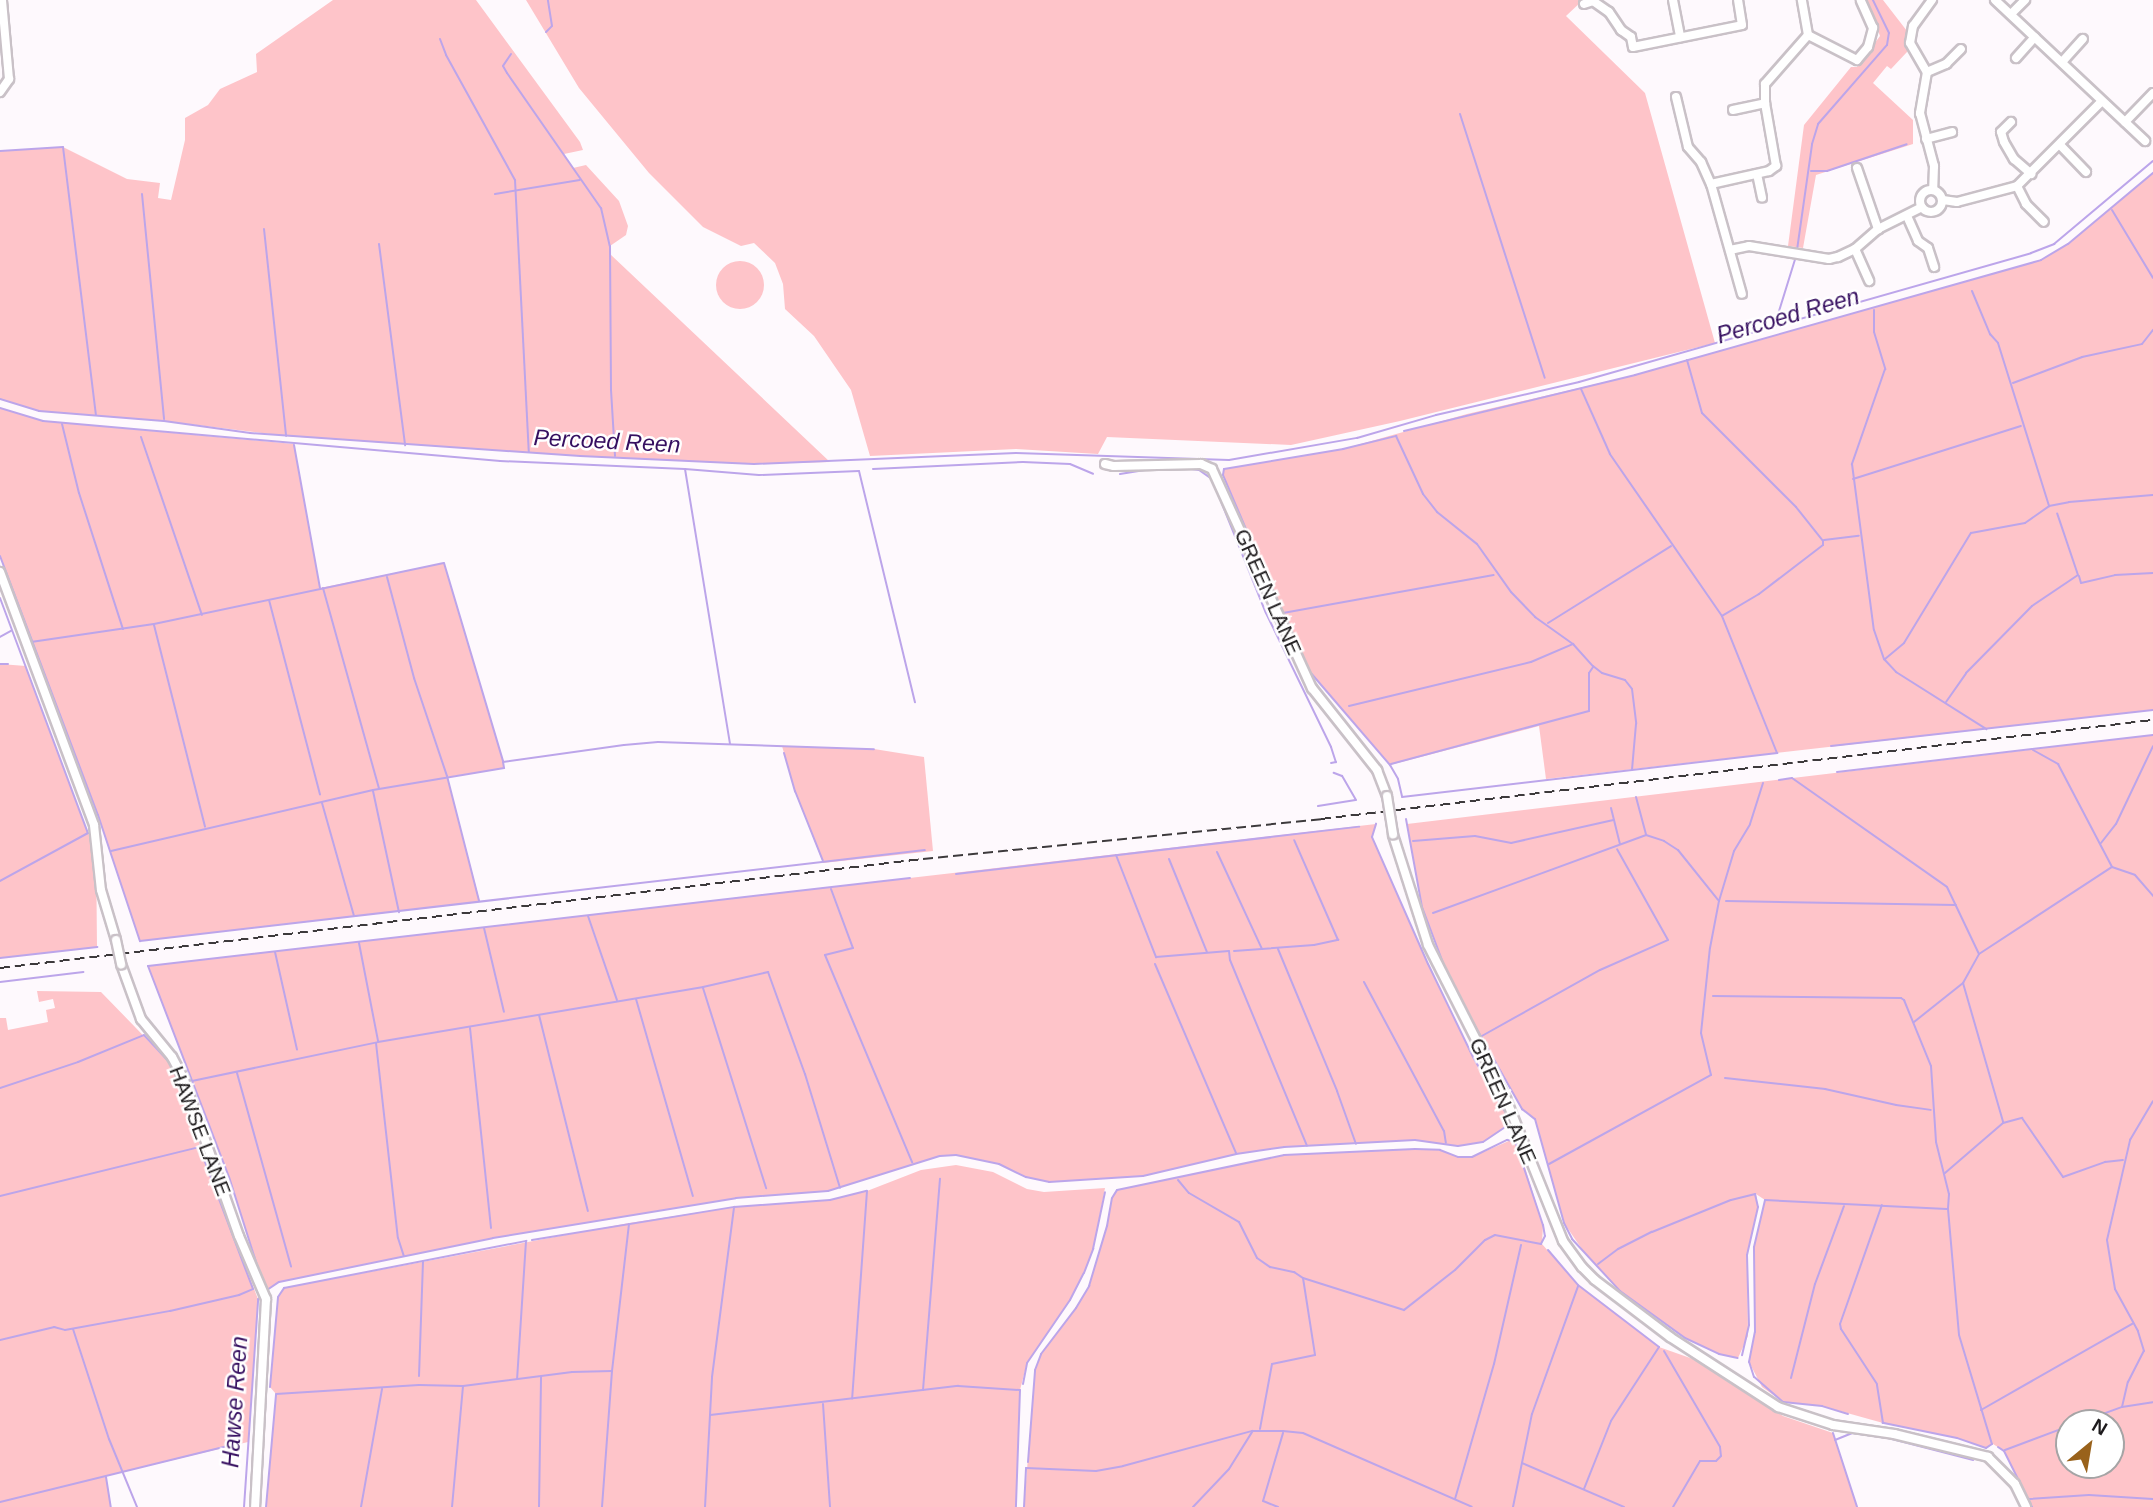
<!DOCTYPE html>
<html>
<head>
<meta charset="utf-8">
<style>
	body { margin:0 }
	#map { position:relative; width:2153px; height:1507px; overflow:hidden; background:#fef9fd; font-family:Arial,sans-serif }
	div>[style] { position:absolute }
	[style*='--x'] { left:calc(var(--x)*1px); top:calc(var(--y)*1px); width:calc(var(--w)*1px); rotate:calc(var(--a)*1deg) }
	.green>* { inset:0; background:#fec4c9 }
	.round { border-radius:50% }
	.stream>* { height:2px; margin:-1px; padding:0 1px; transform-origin:1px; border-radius:1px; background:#bca5ea }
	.roads { filter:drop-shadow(2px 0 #c9c1c7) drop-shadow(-2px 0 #c9c1c7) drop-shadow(0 2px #c9c1c7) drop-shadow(0 -2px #c9c1c7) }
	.street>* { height:8px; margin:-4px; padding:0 4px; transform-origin:4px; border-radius:4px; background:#fff }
	.street>.ring { margin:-4px; padding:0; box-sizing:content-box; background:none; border:8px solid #fff; border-radius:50% }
	.rail>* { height:2px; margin-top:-1px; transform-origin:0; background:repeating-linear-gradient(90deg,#3d3a3c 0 10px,transparent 0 15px) }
	.bridges { filter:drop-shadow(2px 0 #c9c1c7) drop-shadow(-2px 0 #c9c1c7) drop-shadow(0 2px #c9c1c7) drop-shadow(0 -2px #c9c1c7) }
	.street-bridge>* { height:8px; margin:-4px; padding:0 4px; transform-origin:4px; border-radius:4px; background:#fff }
	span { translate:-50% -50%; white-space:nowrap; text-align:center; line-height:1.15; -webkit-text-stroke:5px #fff; paint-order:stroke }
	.street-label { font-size:21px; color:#1e1b1d }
	.water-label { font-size:23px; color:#360f60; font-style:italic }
	.north { position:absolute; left:2055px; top:1409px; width:70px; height:70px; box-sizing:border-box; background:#fff; border:2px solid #a5a4a5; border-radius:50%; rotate:30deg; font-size:19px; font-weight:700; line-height:28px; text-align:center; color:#1e1b1d }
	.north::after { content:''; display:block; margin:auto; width:24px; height:32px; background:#99621b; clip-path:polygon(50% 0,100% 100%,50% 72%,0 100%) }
</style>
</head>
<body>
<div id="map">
	<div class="green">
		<div style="clip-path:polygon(333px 0,476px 0,580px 142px,583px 150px,564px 154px,573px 168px,586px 165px,619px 201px,628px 226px,626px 235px,610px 246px,610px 254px,830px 462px,754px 464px,580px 456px,286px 436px,164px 421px,39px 411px,0 399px,0 151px,63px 147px,127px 179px,160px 183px,158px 198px,171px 200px,185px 140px,185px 118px,208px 105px,220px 89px,257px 72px,256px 54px)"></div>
		<div style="clip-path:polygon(526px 0,1583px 0,1566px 16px,1645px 93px,1715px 343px,1400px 421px,1291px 445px,1107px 437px,1098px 454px,1016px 449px,870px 456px,851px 390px,814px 336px,785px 309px,783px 284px,775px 263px,754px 243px,741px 246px,703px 227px,649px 173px,579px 88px)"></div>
		<div style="clip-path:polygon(1867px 0,1883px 0,1907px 31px,1907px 52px,1891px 69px,1887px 66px,1873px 83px,1913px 120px,1913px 144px,1816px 175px,1803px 248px,1788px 246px,1804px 125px,1851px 67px,1857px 67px,1880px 36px)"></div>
		<div style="clip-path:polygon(2153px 173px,2153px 710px,1546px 779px,1539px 726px,1390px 765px,1310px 672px,1250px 541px,1223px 475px,1224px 469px,1343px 449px,1467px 414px,1635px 375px,2041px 260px,2068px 244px)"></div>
		<div class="round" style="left:716px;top:261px;width:48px;height:48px"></div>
		<div style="clip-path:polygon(0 408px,43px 421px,294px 444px,320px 588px,444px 563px,503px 762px,504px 768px,447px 777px,480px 902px,140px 941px,98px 815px,0 556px)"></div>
		<div style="clip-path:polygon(0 664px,26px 666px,88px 833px,96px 845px,97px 947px,0 958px)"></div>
		<div style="clip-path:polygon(evenodd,2153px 735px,2153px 1507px,2032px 1507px,2004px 1451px,1993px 1444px,1986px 1448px,1957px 1438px,1883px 1423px,1822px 1406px,1783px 1402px,1762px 1387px,1749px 1362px,1755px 1332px,1754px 1247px,1765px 1200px,1756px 1194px,1758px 1207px,1747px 1255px,1748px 1336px,1738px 1358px,1719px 1354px,1685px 1338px,1620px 1291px,1586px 1255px,1564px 1223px,1535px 1120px,1522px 1109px,1450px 982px,1422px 907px,1407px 824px,2153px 735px,2069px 1423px,2111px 1423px,2111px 1465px,2069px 1465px,2069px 1423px)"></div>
		<div style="clip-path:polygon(782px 746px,874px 749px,924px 757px,933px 851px,823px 863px,795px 791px)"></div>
		<div style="clip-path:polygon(1376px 824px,1372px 837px,1428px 964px,1473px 1057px,1507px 1115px,1508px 1125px,1483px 1142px,1458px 1146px,1415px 1140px,1284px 1147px,1236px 1154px,1143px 1176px,1049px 1182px,1026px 1177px,999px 1164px,956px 1155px,940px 1156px,828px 1191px,736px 1198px,493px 1238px,279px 1282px,266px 1291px,229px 1177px,148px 966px)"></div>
		<div style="clip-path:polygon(37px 991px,101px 992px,170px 1063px,182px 1088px,204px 1159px,258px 1299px,248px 1442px,106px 1476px,111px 1507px,0 1507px,0 1018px,6px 1018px,8px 1030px,48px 1022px,46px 1010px,55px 1008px,53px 999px,39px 1002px)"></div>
		<div style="clip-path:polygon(1511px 1140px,1515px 1141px,1522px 1158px,1543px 1225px,1542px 1244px,1578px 1285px,1659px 1347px,1693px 1359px,1783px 1416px,1833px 1433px,1857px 1507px,1024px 1507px,1035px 1370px,1041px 1354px,1076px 1308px,1089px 1286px,1107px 1226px,1112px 1198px,1117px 1190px,1284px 1155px,1415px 1149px,1440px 1150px,1458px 1157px,1472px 1157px)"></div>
		<div style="clip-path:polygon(956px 1165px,993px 1172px,1027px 1189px,1044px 1192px,1105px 1188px,1093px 1249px,1084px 1273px,1070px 1300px,1027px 1363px,1020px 1390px,1016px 1507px,266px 1507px,276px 1394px,270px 1387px,278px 1297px,284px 1288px,629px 1223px,734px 1207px,830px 1200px,867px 1191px,921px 1170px)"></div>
	</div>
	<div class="stream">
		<div style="--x:546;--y:32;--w:8;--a:-45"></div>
		<div style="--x:552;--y:26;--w:26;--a:-99"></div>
		<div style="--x:440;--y:39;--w:17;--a:69"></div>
		<div style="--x:446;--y:55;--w:143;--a:61.1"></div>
		<div style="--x:515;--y:180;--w:272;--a:87.1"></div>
		<div style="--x:511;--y:54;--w:14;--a:124"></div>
		<div style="--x:503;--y:66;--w:8;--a:60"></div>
		<div style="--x:507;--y:73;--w:165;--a:55.2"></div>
		<div style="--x:601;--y:208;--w:39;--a:77"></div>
		<div style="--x:610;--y:246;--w:144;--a:89.6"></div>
		<div style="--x:611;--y:390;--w:66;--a:86.5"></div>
		<div style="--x:1460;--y:114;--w:277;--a:72.2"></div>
		<div style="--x:0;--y:151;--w:63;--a:-3.6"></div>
		<div style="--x:63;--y:147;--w:270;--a:83"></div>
		<div style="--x:1811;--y:171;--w:16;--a:0"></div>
		<div style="--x:1827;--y:171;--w:84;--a:-18.6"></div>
		<div style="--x:142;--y:194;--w:226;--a:84.4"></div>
		<div style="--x:495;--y:194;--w:86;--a:-9.4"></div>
		<div style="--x:2112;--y:210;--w:79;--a:58.9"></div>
		<div style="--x:264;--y:229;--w:208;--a:83.9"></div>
		<div style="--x:379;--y:244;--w:203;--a:82.6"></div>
		<div style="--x:1797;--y:250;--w:107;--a:-81.9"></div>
		<div style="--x:1812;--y:144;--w:21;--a:-73"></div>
		<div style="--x:1818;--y:124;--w:105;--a:-48.9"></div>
		<div style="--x:1887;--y:45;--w:12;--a:-81"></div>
		<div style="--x:1889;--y:33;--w:37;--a:-116"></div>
		<div style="--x:1972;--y:291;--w:47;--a:67.3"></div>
		<div style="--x:1990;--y:334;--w:12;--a:48"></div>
		<div style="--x:1998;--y:343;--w:171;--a:72.6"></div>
		<div style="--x:1874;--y:310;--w:22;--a:90"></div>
		<div style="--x:1874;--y:332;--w:39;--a:73"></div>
		<div style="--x:1885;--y:369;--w:101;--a:109.2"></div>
		<div style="--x:1852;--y:464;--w:167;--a:82.5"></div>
		<div style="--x:1874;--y:630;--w:31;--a:71"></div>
		<div style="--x:1884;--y:659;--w:18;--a:47"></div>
		<div style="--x:1896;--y:672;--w:107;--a:32.3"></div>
		<div style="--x:1775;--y:324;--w:71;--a:-72.8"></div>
		<div style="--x:1687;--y:360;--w:55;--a:74.2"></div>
		<div style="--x:1702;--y:413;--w:133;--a:45"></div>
		<div style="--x:1796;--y:507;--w:43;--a:51.5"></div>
		<div style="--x:1823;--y:541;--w:4;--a:90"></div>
		<div style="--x:1823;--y:545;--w:81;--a:142.6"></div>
		<div style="--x:1759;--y:594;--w:43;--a:149.3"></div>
		<div style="--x:2013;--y:383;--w:74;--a:-20.6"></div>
		<div style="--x:2082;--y:357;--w:61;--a:-12.2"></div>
		<div style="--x:2142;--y:344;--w:18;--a:-52"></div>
		<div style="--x:0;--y:399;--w:41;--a:17.1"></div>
		<div style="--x:39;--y:411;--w:125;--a:4.6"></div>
		<div style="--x:164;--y:421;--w:87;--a:7.9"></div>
		<div style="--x:250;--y:433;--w:331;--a:4"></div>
		<div style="--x:580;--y:456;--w:174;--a:2.6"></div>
		<div style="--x:754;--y:464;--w:262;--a:-2.4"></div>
		<div style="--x:1016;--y:453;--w:213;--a:1.9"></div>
		<div style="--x:1229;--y:460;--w:130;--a:-9.8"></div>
		<div style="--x:1357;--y:438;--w:82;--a:-16.2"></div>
		<div style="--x:1436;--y:415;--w:147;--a:-13"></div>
		<div style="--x:1579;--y:382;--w:470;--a:-15.9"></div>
		<div style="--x:2031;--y:253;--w:25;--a:-21"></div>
		<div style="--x:2054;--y:244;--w:129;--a:-40"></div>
		<div style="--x:0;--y:408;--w:45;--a:16.8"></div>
		<div style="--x:43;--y:421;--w:459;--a:5"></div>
		<div style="--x:500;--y:461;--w:185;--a:2.5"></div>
		<div style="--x:685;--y:469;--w:74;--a:4.6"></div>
		<div style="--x:759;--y:475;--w:100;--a:-2.3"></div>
		<div style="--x:859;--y:471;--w:238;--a:76.4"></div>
		<div style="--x:62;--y:424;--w:71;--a:76.2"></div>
		<div style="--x:79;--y:493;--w:143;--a:72.1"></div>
		<div style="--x:1404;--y:431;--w:238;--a:-13.6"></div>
		<div style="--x:1635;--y:375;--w:422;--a:-15.8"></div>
		<div style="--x:2041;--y:260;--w:31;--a:-31"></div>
		<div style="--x:2068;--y:244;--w:111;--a:-39.9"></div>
		<div style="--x:141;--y:437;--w:188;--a:71.1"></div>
		<div style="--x:294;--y:445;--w:145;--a:79.7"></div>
		<div style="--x:1183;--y:468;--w:16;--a:7"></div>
		<div style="--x:1199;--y:470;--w:16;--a:35"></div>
		<div style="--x:1212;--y:479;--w:144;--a:68.1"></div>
		<div style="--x:1266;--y:613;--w:149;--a:64.1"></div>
		<div style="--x:1331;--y:747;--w:16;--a:72"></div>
		<div style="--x:1336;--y:762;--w:5;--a:169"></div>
		<div style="--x:685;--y:469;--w:278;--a:80.7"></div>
		<div style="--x:873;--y:469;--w:150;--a:-2.7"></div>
		<div style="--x:1023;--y:462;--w:47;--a:2.4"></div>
		<div style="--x:1070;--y:464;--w:25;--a:23"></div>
		<div style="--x:1120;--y:474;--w:33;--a:-9"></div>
		<div style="--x:1853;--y:479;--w:176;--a:-17.5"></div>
		<div style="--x:1824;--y:540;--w:35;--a:-7"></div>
		<div style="--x:0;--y:556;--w:277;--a:69.3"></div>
		<div style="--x:98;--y:815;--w:133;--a:71.6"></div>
		<div style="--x:140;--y:941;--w:790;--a:-6.61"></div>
		<div style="--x:2079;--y:576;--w:7;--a:74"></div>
		<div style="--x:2081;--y:583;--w:35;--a:-13"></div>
		<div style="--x:2115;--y:575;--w:38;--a:-3"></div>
		<div style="--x:387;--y:577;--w:105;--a:75"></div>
		<div style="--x:414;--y:678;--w:103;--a:71.4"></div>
		<div style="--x:447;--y:776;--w:129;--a:75.6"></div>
		<div style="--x:323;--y:588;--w:208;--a:74.4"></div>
		<div style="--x:1275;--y:597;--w:133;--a:-113.1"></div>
		<div style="--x:1223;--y:475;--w:6;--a:-81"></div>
		<div style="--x:1224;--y:469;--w:121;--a:-9.5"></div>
		<div style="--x:1343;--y:449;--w:55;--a:-13.8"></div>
		<div style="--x:1396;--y:436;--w:64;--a:65"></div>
		<div style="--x:1423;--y:494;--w:23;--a:52"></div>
		<div style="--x:1437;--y:512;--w:51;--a:38.7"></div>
		<div style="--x:1477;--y:544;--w:59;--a:54.7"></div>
		<div style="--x:1511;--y:592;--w:35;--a:46"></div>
		<div style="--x:1535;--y:617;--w:47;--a:35.4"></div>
		<div style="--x:1573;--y:644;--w:30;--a:48"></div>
		<div style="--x:1593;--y:666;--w:11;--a:38"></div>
		<div style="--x:1602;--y:673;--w:24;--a:17"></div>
		<div style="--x:1625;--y:680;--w:11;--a:52"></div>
		<div style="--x:1632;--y:689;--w:35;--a:83"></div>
		<div style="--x:1636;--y:724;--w:46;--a:95"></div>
		<div style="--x:0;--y:598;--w:251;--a:69.5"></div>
		<div style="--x:88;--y:833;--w:100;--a:151.4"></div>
		<div style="--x:269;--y:600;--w:201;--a:75.3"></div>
		<div style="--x:1283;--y:613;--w:214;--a:-10.2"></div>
		<div style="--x:1286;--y:621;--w:56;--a:64.8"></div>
		<div style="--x:1310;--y:672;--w:123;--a:49.3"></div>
		<div style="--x:1390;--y:765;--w:16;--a:60"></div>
		<div style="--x:1398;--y:779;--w:18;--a:77"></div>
		<div style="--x:1402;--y:797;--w:378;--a:-6.7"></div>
		<div style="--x:1777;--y:753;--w:148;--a:-111.9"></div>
		<div style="--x:1722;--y:616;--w:197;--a:-124.7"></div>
		<div style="--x:1610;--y:454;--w:71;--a:-114"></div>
		<div style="--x:1548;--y:623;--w:145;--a:-32"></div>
		<div style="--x:154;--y:625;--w:208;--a:75.8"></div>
		<div style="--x:0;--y:637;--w:13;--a:-29"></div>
		<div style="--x:31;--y:642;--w:124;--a:-8.3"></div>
		<div style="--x:154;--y:624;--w:296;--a:-11.9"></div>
		<div style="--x:444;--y:563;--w:207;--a:73.4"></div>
		<div style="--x:1885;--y:659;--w:25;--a:-40"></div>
		<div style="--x:1904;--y:643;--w:129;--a:-58.7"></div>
		<div style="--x:1971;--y:533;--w:55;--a:-10.5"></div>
		<div style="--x:2025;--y:523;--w:29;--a:-35"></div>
		<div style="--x:2049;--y:506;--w:20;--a:-11"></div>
		<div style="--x:2069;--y:502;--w:84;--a:-4.8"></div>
		<div style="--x:0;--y:664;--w:8;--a:0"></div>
		<div style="--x:1946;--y:702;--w:35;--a:-55"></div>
		<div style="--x:1966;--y:673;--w:94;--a:-45.4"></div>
		<div style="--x:2032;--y:606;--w:55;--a:-34"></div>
		<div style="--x:2078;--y:575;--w:65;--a:-108.7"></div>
		<div style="--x:1349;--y:706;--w:187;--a:-13.6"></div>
		<div style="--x:1531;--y:662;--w:46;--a:-23.2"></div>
		<div style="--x:1831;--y:746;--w:324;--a:-6.4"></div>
		<div style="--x:2033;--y:750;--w:29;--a:29"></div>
		<div style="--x:2058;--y:764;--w:116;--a:62.3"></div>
		<div style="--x:2112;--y:867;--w:24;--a:19"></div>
		<div style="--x:2135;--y:875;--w:28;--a:49"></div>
		<div style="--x:784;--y:753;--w:40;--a:74"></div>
		<div style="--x:795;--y:791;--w:75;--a:68.2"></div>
		<div style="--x:1391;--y:764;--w:205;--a:-15"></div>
		<div style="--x:1589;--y:711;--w:38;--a:-90"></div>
		<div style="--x:1589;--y:673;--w:7;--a:-56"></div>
		<div style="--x:1837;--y:772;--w:318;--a:-6.7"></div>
		<div style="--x:1779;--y:780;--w:13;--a:-9"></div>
		<div style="--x:1792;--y:778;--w:189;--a:35.1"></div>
		<div style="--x:1947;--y:887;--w:74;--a:64.5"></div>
		<div style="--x:373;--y:791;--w:124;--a:77.9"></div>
		<div style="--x:1636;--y:797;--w:39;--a:75"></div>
		<div style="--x:322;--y:803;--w:117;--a:74.2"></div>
		<div style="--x:1318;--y:806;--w:38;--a:-9"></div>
		<div style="--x:1356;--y:800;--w:28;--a:-120"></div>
		<div style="--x:1342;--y:776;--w:9;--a:-159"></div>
		<div style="--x:1611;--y:808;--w:37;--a:76"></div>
		<div style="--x:1406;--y:819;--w:89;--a:79.7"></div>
		<div style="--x:1422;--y:907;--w:74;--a:69.4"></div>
		<div style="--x:1413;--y:841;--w:62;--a:-4.6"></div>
		<div style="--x:1475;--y:836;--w:37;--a:11"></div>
		<div style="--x:1511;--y:843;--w:105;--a:-12.7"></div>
		<div style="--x:2101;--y:843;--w:24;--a:-52"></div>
		<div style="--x:2116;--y:824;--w:86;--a:-64.6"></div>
		<div style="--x:111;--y:851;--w:269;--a:-13.1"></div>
		<div style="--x:373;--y:790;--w:133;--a:-9.5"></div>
		<div style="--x:504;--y:768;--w:6;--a:-99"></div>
		<div style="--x:503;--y:762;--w:122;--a:-8"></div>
		<div style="--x:624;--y:745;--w:34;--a:-5"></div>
		<div style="--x:658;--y:742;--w:216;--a:1.9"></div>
		<div style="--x:1217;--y:852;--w:107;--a:65.1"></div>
		<div style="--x:1116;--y:855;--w:110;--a:68.6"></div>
		<div style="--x:1156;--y:957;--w:73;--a:-4.7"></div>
		<div style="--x:1229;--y:951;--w:9;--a:84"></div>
		<div style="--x:1230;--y:960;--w:201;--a:67.5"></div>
		<div style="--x:1169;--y:859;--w:100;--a:67.8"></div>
		<div style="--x:956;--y:874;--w:406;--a:-6.7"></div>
		<div style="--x:831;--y:889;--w:63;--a:69.6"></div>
		<div style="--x:853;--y:948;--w:29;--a:166"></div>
		<div style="--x:825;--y:955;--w:225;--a:67.2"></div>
		<div style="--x:1726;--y:901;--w:230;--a:1"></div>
		<div style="--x:1433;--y:913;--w:227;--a:-20.1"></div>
		<div style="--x:1646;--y:835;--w:19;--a:18"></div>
		<div style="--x:1664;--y:841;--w:17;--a:33"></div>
		<div style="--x:1678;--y:850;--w:64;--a:51.3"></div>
		<div style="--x:588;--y:916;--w:89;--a:71"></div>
		<div style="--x:484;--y:928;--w:86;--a:76.6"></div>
		<div style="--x:359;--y:943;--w:100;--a:79"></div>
		<div style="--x:1278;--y:949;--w:154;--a:67.4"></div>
		<div style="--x:1337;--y:1091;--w:56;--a:70.3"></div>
		<div style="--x:1234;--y:951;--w:80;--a:-4.3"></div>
		<div style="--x:1314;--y:945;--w:25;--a:-12"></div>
		<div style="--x:1338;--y:940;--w:109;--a:-113.7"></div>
		<div style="--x:275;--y:952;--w:100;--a:77.3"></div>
		<div style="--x:0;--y:958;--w:98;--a:-6.5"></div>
		<div style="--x:1155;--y:964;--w:206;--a:66.8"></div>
		<div style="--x:0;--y:982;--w:84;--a:-6.9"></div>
		<div style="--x:1364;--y:982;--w:169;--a:61.8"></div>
		<div style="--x:1444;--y:1131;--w:12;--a:81"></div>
		<div style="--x:1963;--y:983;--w:145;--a:73.9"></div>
		<div style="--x:703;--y:988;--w:210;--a:72.5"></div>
		<div style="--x:1713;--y:996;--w:188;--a:0.6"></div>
		<div style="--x:1901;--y:998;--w:4;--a:34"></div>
		<div style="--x:1904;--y:1000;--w:71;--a:67.8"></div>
		<div style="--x:1931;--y:1066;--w:76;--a:86.2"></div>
		<div style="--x:1936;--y:1142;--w:54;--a:76"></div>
		<div style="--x:1949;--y:1194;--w:15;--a:94"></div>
		<div style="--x:1948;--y:1209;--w:126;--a:85"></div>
		<div style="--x:1959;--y:1335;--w:114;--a:73.2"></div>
		<div style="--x:1992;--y:1444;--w:7;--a:146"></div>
		<div style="--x:1986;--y:1448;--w:31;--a:-161"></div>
		<div style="--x:1957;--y:1438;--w:76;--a:-168.5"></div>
		<div style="--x:1883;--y:1423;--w:39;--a:-99"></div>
		<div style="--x:1877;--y:1384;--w:66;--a:-123.2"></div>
		<div style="--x:1841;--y:1329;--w:5;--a:-101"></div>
		<div style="--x:1840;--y:1324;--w:126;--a:-70.6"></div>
		<div style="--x:636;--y:999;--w:205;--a:73.9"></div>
		<div style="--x:1467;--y:1012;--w:112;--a:60.4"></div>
		<div style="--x:1522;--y:1109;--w:16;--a:38"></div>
		<div style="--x:1535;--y:1119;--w:108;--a:74.4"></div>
		<div style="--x:1564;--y:1223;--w:18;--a:63"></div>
		<div style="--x:1572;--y:1239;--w:71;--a:47.3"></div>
		<div style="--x:1620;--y:1291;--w:80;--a:35.9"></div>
		<div style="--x:1685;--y:1338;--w:38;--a:25"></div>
		<div style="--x:1719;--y:1354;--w:19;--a:12"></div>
		<div style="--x:539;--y:1015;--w:202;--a:76"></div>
		<div style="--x:1914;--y:1022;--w:63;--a:-38.5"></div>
		<div style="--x:1963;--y:983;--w:33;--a:-61"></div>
		<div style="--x:1979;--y:954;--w:159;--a:-33.2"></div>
		<div style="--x:470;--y:1028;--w:201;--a:84"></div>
		<div style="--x:1480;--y:1037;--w:137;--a:-29.2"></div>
		<div style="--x:1600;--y:970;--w:74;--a:-23.8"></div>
		<div style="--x:1668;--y:940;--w:104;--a:-119.3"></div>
		<div style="--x:376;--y:1043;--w:196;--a:83.6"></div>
		<div style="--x:398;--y:1238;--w:19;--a:72"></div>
		<div style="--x:237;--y:1073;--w:201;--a:74.4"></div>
		<div style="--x:1725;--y:1078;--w:101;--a:6.3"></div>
		<div style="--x:1825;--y:1089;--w:73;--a:12.7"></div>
		<div style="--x:1896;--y:1105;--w:35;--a:8"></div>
		<div style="--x:192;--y:1081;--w:190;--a:-11.8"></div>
		<div style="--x:378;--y:1042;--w:330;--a:-9.6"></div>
		<div style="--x:703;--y:987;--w:67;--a:-13"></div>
		<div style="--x:768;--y:972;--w:109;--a:70.1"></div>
		<div style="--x:805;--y:1074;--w:119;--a:72.9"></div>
		<div style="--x:0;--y:1088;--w:82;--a:-18.4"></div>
		<div style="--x:78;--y:1062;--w:71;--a:-22.2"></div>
		<div style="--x:144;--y:1035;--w:38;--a:47"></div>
		<div style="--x:170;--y:1063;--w:28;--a:64"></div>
		<div style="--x:182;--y:1088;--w:52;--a:72.3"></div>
		<div style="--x:1549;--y:1164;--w:185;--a:-28.8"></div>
		<div style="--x:1711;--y:1075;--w:43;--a:-103.4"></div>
		<div style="--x:1701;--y:1033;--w:85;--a:-84"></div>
		<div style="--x:1710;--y:948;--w:48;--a:-79.2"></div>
		<div style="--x:1719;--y:901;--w:52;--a:-73.3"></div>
		<div style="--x:1734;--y:851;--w:31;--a:-59"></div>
		<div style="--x:1750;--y:824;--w:43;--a:-72.4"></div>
		<div style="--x:1945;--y:1173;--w:77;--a:-40.8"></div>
		<div style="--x:2003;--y:1123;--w:20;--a:-15"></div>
		<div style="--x:2022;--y:1118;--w:72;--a:55.2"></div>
		<div style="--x:2063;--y:1177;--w:45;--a:-19.7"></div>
		<div style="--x:2105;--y:1162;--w:18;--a:-6"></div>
		<div style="--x:1178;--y:1180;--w:17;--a:50"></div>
		<div style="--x:1189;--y:1193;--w:58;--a:30.1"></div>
		<div style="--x:1239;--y:1222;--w:40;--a:63.4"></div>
		<div style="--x:1257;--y:1258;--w:16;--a:35"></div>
		<div style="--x:1270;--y:1267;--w:25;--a:12"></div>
		<div style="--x:1294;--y:1272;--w:11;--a:34"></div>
		<div style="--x:1303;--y:1278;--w:78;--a:81.1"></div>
		<div style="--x:1315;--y:1355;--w:44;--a:168.2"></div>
		<div style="--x:1272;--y:1364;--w:66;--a:100.5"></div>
		<div style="--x:0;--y:1196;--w:206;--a:-13.8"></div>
		<div style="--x:532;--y:1240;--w:205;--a:-9.3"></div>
		<div style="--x:734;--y:1207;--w:96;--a:-4.2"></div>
		<div style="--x:830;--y:1200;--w:38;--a:-14"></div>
		<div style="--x:867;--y:1191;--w:208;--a:94.1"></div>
		<div style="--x:1548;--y:1250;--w:46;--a:49.4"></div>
		<div style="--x:1578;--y:1285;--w:102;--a:37.4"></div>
		<div style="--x:1659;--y:1347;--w:88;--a:123"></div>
		<div style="--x:1611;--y:1421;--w:73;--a:111.7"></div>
		<div style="--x:1598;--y:1264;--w:25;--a:-37"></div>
		<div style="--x:1618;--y:1249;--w:38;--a:-27"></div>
		<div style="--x:1652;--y:1232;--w:85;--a:-22.1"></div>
		<div style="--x:1731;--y:1200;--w:25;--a:-14"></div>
		<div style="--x:1755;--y:1194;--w:13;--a:77"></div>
		<div style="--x:1758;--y:1207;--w:49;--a:102.9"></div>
		<div style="--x:1747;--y:1255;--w:70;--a:88.4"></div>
		<div style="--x:1749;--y:1325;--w:31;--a:103"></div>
		<div style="--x:263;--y:1284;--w:112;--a:-107.6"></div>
		<div style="--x:229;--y:1177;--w:226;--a:-111"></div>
		<div style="--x:148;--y:966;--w:767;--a:-6.59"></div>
		<div style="--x:267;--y:1290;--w:14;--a:-34"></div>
		<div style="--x:279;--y:1282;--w:218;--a:-11.6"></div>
		<div style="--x:493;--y:1238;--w:246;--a:-9.3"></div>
		<div style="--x:736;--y:1198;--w:92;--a:-4.4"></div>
		<div style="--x:828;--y:1191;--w:117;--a:-17.4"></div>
		<div style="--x:940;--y:1156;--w:16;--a:-4"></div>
		<div style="--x:956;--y:1155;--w:44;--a:11.8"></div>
		<div style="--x:999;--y:1164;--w:30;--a:26"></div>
		<div style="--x:1026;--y:1177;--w:24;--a:12"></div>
		<div style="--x:1049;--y:1182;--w:94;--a:-3.7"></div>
		<div style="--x:1143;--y:1176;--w:96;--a:-13.3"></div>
		<div style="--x:1236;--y:1154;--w:49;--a:-8.3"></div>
		<div style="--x:1284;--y:1147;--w:131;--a:-3.1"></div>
		<div style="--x:1415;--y:1140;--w:43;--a:7.9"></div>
		<div style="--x:1458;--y:1146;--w:25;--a:-9"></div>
		<div style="--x:1483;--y:1142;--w:30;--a:-34"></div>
		<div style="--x:1508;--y:1125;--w:10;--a:-96"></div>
		<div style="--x:1507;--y:1115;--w:67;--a:-120.4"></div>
		<div style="--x:1473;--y:1057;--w:103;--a:-115.8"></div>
		<div style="--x:1428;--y:964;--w:139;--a:-113.8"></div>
		<div style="--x:1372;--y:837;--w:14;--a:-73"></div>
		<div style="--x:73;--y:1329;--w:116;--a:71.9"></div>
		<div style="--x:109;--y:1439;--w:74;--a:67.6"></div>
		<div style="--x:0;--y:1340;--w:56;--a:-13.5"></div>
		<div style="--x:54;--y:1327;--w:11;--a:15"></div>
		<div style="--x:65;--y:1330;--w:107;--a:-10.3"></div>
		<div style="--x:170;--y:1311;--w:71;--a:-13.1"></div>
		<div style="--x:239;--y:1295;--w:15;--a:-23"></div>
		<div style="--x:253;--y:1289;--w:139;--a:-110.7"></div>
		<div style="--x:1664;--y:1351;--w:111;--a:59.7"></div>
		<div style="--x:1720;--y:1447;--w:9;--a:84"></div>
		<div style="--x:1721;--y:1456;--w:7;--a:135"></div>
		<div style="--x:1716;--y:1461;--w:16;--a:180"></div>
		<div style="--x:1700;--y:1461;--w:53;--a:120.4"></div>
		<div style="--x:419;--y:1376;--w:115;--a:-88"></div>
		<div style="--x:1791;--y:1378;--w:97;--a:-75.7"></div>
		<div style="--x:1815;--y:1284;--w:83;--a:-69.6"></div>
		<div style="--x:1023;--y:1384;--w:21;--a:-79"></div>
		<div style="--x:1027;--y:1363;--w:76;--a:-55.7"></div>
		<div style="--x:1070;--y:1300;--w:30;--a:-63"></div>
		<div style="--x:1084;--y:1273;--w:26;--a:-69"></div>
		<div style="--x:1093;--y:1249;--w:58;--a:-78.1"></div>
		<div style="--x:270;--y:1387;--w:90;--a:-84.9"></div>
		<div style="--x:278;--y:1297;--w:11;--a:-56"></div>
		<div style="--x:284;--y:1288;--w:247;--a:-11"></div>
		<div style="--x:526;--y:1241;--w:138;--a:93.7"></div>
		<div style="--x:923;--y:1390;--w:212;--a:-85.4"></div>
		<div style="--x:823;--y:1404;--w:103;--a:86.1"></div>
		<div style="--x:2122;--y:1407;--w:26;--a:-77"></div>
		<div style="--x:2128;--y:1382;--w:35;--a:-63"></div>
		<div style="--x:2144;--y:1351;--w:21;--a:-107"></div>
		<div style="--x:2138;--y:1331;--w:48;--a:-118.7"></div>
		<div style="--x:2115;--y:1289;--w:50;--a:-99.3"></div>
		<div style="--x:2107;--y:1240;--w:103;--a:-77"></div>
		<div style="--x:2130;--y:1140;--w:45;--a:-59.5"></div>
		<div style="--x:1981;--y:1410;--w:174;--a:-29.7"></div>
		<div style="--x:1848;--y:1414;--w:27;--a:-163"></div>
		<div style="--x:1822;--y:1406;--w:39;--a:-174"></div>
		<div style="--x:1783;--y:1402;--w:38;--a:-139"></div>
		<div style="--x:1754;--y:1377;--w:16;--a:-108"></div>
		<div style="--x:1749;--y:1362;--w:31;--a:-79"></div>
		<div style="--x:1755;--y:1332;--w:85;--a:-90.7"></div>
		<div style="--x:1754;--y:1247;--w:48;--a:-76.8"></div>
		<div style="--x:1765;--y:1200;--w:182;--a:2.8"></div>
		<div style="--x:710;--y:1415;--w:250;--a:-6.7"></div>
		<div style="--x:958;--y:1386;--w:62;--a:3.7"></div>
		<div style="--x:1020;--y:1390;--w:117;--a:92"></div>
		<div style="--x:2078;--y:1423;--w:47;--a:-20"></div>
		<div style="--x:2122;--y:1407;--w:31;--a:-9"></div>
		<div style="--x:1833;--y:1433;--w:78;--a:72"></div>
		<div style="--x:1835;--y:1440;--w:18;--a:-22"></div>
		<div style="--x:1852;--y:1433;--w:36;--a:8"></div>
		<div style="--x:1888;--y:1438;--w:88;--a:14.5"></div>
		<div style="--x:1998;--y:1447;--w:7;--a:34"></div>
		<div style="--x:2004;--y:1451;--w:63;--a:63.4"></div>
		<div style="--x:2005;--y:1450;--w:68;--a:-20.6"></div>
		<div style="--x:1028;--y:1462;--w:92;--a:-85.6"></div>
		<div style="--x:1035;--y:1370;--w:17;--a:-69"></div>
		<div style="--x:1041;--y:1354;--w:58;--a:-52.7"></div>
		<div style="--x:1076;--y:1308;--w:26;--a:-59"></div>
		<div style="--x:1089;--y:1286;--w:63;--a:-73.3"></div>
		<div style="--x:1107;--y:1226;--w:28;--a:-80"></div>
		<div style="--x:1112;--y:1198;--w:9;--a:-58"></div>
		<div style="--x:1117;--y:1190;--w:171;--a:-11.8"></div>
		<div style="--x:1284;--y:1155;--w:131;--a:-2.6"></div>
		<div style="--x:1415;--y:1149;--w:25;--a:2"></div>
		<div style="--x:1440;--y:1150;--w:19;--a:21"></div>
		<div style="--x:1458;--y:1157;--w:14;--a:0"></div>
		<div style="--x:1472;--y:1157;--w:39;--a:-26"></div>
		<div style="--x:1507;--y:1140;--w:8;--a:7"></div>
		<div style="--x:1515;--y:1141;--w:89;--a:71.6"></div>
		<div style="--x:1543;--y:1225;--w:11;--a:80"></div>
		<div style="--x:1545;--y:1236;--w:9;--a:117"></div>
		<div style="--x:1541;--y:1244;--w:47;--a:-168.9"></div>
		<div style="--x:1495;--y:1235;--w:11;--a:153"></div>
		<div style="--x:1485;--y:1240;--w:42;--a:135"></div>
		<div style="--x:1455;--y:1270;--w:65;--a:141.9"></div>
		<div style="--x:1404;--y:1310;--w:106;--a:-162.4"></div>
		<div style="--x:1522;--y:1463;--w:111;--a:23.3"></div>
		<div style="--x:106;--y:1477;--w:30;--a:81"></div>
		<div style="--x:1455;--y:1499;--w:141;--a:-73.9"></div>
		<div style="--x:1494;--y:1364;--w:122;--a:-77.2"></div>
		<div style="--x:2029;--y:1499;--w:60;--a:-3.8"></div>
		<div style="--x:2089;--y:1495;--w:64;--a:3.6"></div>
		<div style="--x:0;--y:1502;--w:248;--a:-13.8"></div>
		<div style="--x:244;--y:1507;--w:208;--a:-86.1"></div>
		<div style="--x:258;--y:1299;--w:4;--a:-34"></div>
		<div style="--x:266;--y:1507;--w:113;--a:-84.9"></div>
		<div style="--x:276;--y:1394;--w:143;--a:-3.6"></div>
		<div style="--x:419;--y:1385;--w:44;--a:1.3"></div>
		<div style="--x:463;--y:1386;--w:110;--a:-7.3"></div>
		<div style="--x:572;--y:1372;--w:40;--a:-1.4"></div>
		<div style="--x:361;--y:1507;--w:120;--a:-79.9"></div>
		<div style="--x:452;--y:1507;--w:121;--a:-84.8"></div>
		<div style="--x:539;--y:1507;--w:130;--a:-89.1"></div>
		<div style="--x:602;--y:1507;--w:136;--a:-85.8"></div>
		<div style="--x:612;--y:1371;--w:148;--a:-83.4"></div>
		<div style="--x:705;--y:1507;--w:130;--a:-86.9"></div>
		<div style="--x:712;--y:1377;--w:170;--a:-82.6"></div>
		<div style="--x:1024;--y:1507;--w:39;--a:-87"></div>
		<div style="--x:1026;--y:1468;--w:70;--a:2.5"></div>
		<div style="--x:1096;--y:1471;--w:27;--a:-10"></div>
		<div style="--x:1123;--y:1466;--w:134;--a:-15.2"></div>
		<div style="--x:1252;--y:1431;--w:31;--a:0"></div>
		<div style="--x:1283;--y:1431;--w:20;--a:6"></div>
		<div style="--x:1303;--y:1433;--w:184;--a:23.6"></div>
		<div style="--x:1193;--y:1507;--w:52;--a:-46.5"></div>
		<div style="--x:1229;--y:1469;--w:44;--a:-58.1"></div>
		<div style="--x:1278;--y:1507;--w:16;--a:-158"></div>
		<div style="--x:1263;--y:1501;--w:71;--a:-73.6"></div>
		<div style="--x:1513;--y:1507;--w:95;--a:-78.5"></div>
		<div style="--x:1532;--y:1414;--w:136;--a:-70.2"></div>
	</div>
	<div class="roads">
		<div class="street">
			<div style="--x:1673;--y:0;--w:38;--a:79"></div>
			<div style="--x:1932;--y:0;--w:32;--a:126"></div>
			<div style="--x:1913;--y:26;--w:17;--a:100"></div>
			<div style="--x:1910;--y:43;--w:34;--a:60"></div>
			<div style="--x:1927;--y:72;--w:42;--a:99.7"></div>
			<div style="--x:1920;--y:113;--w:55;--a:75.2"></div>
			<div style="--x:1934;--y:166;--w:24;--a:92"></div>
			<div style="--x:1995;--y:0;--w:206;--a:43.2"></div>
			<div style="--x:1584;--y:4;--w:9;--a:-18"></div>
			<div style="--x:1593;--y:1;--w:19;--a:35"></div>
			<div style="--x:1609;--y:12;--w:22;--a:56"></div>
			<div style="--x:1621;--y:30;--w:12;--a:35"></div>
			<div style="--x:1631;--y:37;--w:10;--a:79"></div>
			<div style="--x:1633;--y:47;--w:111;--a:-11.4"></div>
			<div style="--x:1742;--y:25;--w:25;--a:-99"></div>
			<div style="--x:2011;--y:14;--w:20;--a:-45"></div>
			<div style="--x:1808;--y:35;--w:55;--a:27"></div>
			<div style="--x:1857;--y:60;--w:17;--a:-50"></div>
			<div style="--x:1868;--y:47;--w:20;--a:-75"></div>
			<div style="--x:1873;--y:28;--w:30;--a:-114"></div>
			<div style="--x:2016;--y:58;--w:28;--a:-48"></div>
			<div style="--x:2062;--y:62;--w:31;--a:-48"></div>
			<div style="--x:1927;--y:72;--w:21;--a:-23"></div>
			<div style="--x:1946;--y:64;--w:21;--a:-45"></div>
			<div style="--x:0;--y:92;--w:16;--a:-55"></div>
			<div style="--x:9;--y:79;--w:79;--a:-95.1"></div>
			<div style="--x:1676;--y:97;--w:51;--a:76.5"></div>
			<div style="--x:1688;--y:147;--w:20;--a:49"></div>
			<div style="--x:1701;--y:162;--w:24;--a:66"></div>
			<div style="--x:1711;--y:184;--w:114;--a:74.3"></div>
			<div style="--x:1733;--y:110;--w:33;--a:-12"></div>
			<div style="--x:2011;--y:122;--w:14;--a:135"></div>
			<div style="--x:2001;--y:132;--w:10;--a:73"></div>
			<div style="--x:2004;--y:142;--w:20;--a:60"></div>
			<div style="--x:2014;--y:159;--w:23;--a:41"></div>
			<div style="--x:2125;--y:122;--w:40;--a:-46"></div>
			<div style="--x:1926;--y:139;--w:27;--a:-15"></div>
			<div style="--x:2061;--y:146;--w:36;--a:46"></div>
			<div style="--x:1857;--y:168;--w:65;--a:71"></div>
			<div style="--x:1757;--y:174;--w:24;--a:78"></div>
			<div style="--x:1711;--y:184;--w:59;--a:-12.6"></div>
			<div style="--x:1769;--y:171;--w:9;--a:-36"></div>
			<div style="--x:1776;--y:166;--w:64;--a:-99.9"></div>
			<div style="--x:1765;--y:103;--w:19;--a:-90"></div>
			<div style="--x:1765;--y:84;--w:65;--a:-48.7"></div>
			<div style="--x:1808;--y:35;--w:36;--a:-100"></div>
			<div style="--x:2017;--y:186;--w:20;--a:63"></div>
			<div style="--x:2026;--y:204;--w:25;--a:45"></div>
			<div class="ring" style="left:1920px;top:190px;width:14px;height:14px"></div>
			<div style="--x:1943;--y:200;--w:14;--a:8"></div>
			<div style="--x:1957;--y:202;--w:62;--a:-14.9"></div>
			<div style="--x:2017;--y:186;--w:120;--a:-45"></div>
			<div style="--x:1907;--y:216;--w:27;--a:66"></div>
			<div style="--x:1918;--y:241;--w:12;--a:35"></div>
			<div style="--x:1928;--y:248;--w:20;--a:72"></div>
			<div style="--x:1855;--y:249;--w:35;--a:66"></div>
			<div style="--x:1730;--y:250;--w:19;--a:-12"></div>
			<div style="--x:1749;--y:246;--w:81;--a:9.2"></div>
			<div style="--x:1829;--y:259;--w:9;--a:-13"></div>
			<div style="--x:1838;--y:257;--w:19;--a:-25"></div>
			<div style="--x:1855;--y:249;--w:30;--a:-41"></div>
			<div style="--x:1878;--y:229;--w:49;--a:-26.6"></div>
			<div style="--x:1105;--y:464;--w:9;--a:13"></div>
			<div style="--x:1114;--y:466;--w:87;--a:-1.3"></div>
			<div style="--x:1201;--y:464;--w:12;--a:24"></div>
			<div style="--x:1212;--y:469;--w:241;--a:65.5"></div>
			<div style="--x:1312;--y:688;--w:105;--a:51.6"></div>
			<div style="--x:1377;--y:770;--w:28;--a:69"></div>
			<div style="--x:0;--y:572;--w:270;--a:69.6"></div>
			<div style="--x:94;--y:825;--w:65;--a:83.9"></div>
			<div style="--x:101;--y:890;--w:52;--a:73.3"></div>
			<div style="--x:1393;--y:835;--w:115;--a:72.3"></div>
			<div style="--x:1428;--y:945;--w:173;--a:63.1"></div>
			<div style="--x:1506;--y:1099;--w:153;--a:68.1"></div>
			<div style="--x:1563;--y:1241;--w:32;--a:54"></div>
			<div style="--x:1582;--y:1267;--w:18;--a:45"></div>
			<div style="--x:1595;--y:1280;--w:94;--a:37.2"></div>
			<div style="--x:1670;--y:1337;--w:129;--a:32.9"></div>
			<div style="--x:1778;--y:1407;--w:58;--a:18.1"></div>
			<div style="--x:1833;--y:1425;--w:62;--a:8.4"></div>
			<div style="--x:1894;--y:1434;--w:97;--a:13.7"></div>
			<div style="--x:1988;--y:1457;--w:38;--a:45"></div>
			<div style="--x:2015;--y:1484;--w:25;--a:64"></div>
			<div style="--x:121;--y:964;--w:59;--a:70"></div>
			<div style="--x:141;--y:1019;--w:49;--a:50.8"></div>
			<div style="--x:172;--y:1057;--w:26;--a:62"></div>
			<div style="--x:184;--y:1080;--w:165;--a:70.6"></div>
			<div style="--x:239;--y:1236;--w:69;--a:66.8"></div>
			<div style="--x:266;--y:1299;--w:208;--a:93"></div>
		</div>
	</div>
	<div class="rail">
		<div style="--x:0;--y:968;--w:929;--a:-6.74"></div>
		<div style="--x:923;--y:859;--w:400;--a:-5.7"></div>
		<div style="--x:1321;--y:819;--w:838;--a:-6.79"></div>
	</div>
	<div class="bridges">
		<div class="street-bridge">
			<div style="--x:1387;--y:796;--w:39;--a:81"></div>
			<div style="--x:116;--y:940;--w:25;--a:78"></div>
		</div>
	</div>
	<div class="street-label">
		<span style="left:1268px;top:592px;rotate:66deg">GREEN LANE</span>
		<span style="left:1503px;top:1101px;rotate:66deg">GREEN LANE</span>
		<span style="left:200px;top:1131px;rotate:69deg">HAWSE LANE</span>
	</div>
	<div class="water-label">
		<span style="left:1788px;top:316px;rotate:-16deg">Percoed Reen</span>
		<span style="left:607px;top:441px;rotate:3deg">Percoed Reen</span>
		<span style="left:235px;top:1402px;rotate:-86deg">Hawse Reen</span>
	</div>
	<div class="north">N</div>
</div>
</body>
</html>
